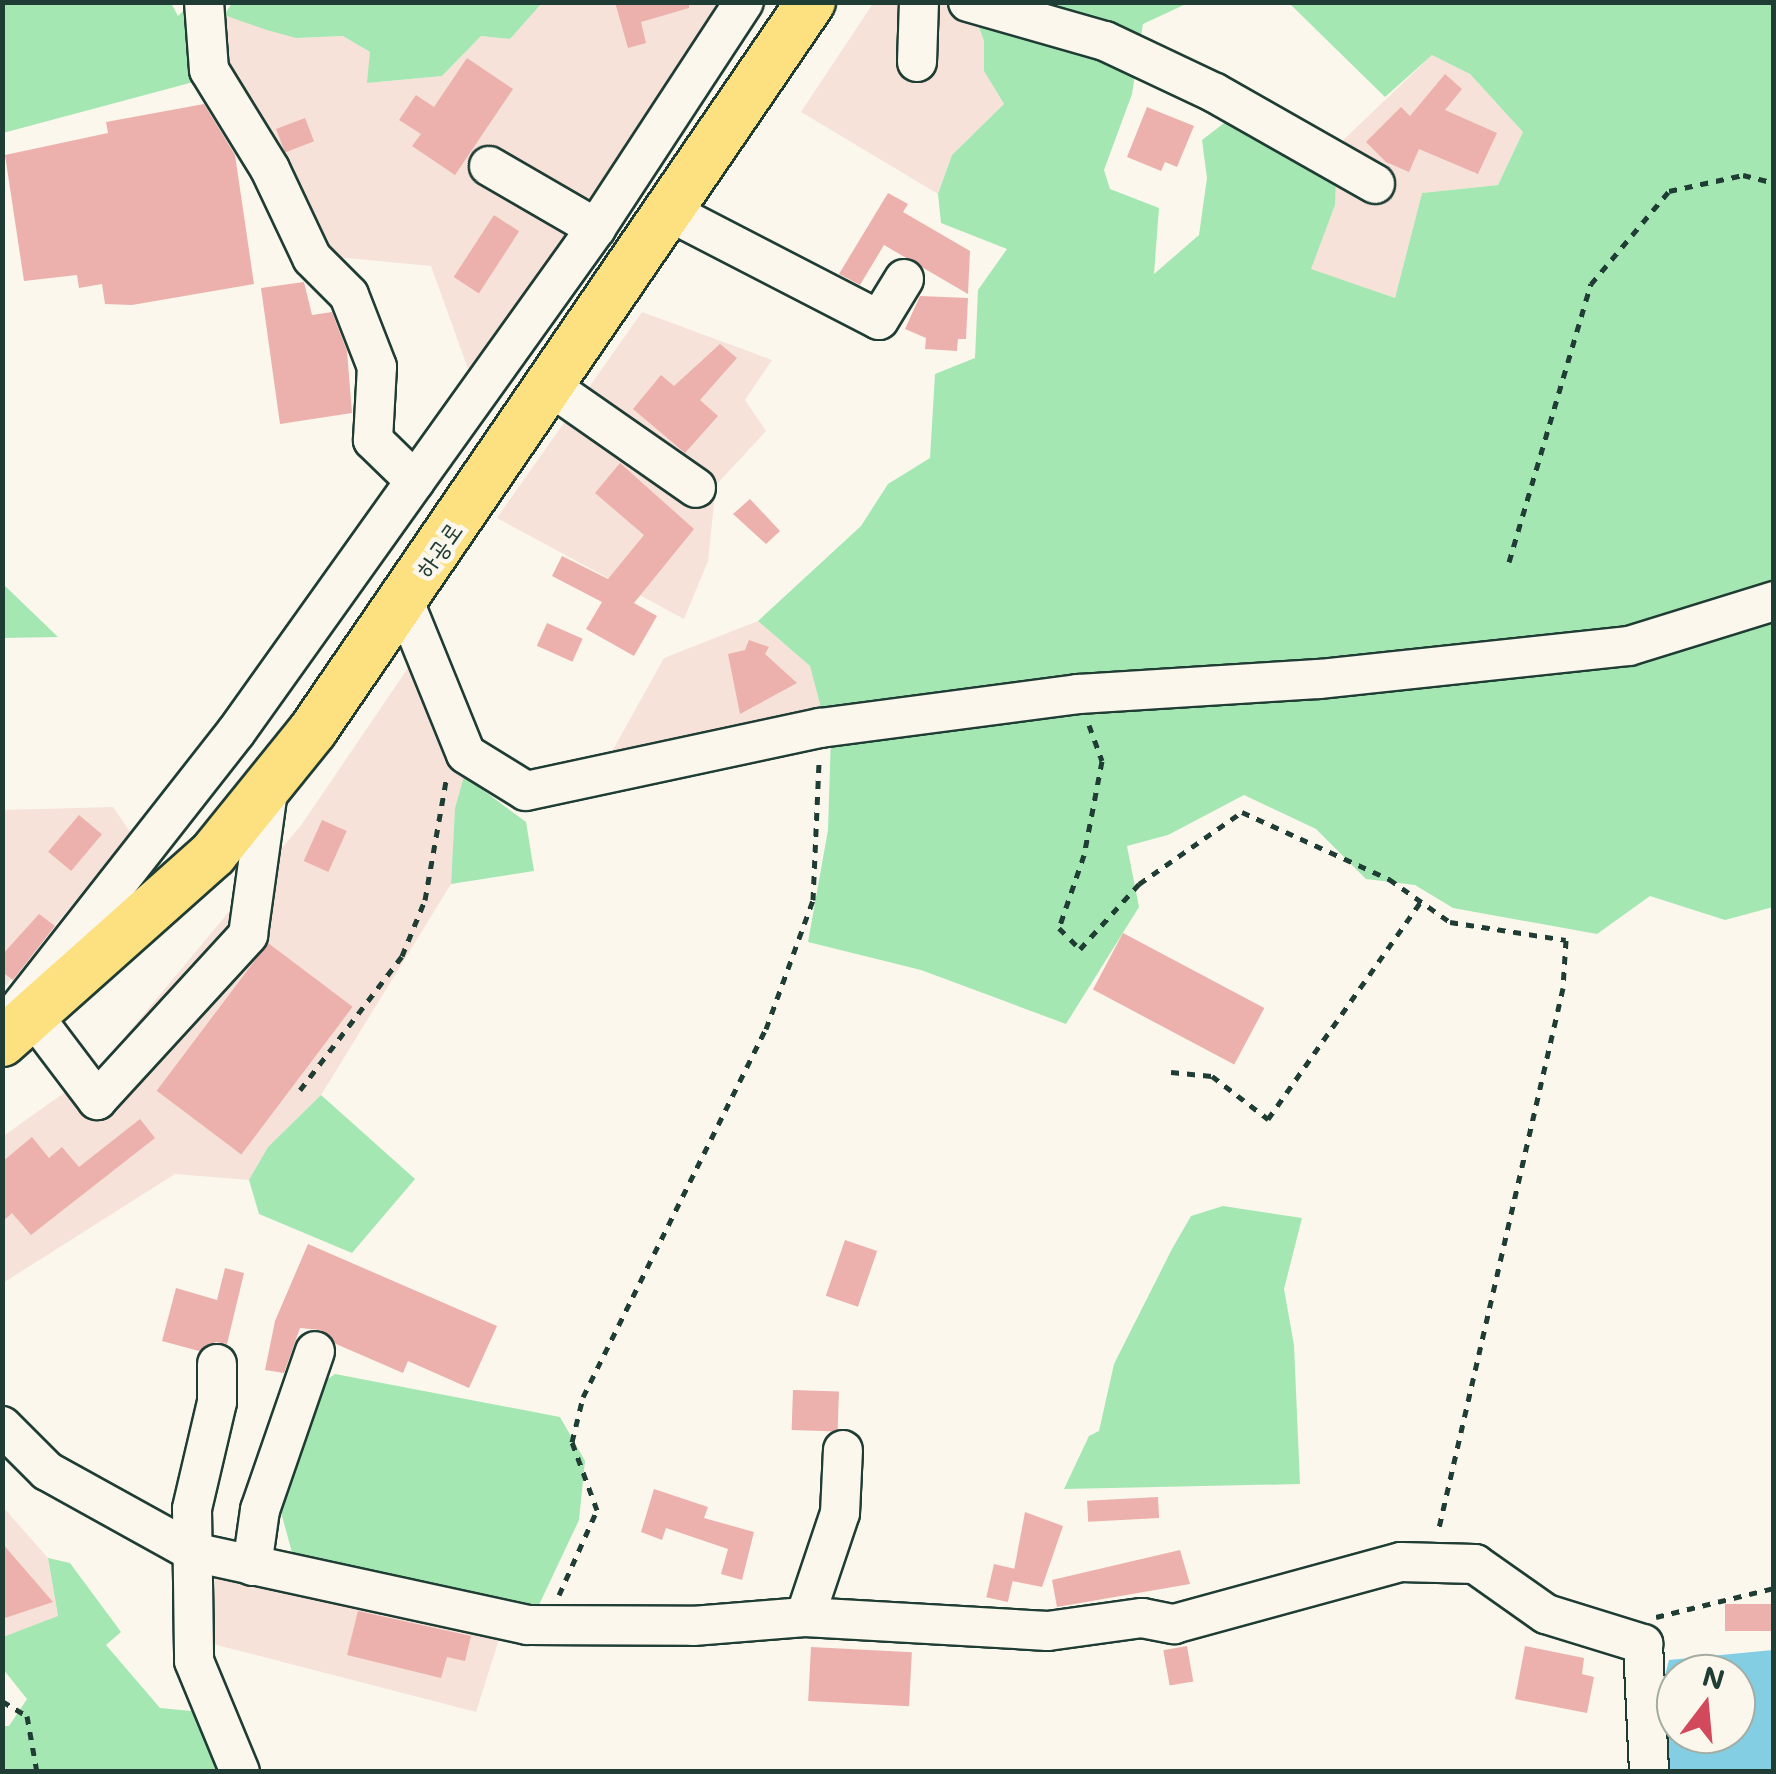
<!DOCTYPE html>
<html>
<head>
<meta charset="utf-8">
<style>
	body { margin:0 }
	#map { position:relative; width:1776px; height:1774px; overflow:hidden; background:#fbf7ec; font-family:Mali,"Poor Story",sans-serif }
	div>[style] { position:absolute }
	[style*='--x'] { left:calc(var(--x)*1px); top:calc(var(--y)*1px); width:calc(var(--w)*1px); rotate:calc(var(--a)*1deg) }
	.built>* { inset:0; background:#f6e2d9 }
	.green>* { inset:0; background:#a4e7b2 }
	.water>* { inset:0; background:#83cee3 }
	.building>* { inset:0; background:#ecb1ac; transform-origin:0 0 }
	.path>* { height:5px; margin-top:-2.5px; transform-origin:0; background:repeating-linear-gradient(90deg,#1f3d34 0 8px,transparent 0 16px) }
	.roads { filter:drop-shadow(2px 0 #1f3d34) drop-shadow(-2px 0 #1f3d34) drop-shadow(0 2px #1f3d34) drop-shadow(0 -2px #1f3d34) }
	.minor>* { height:38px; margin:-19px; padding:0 19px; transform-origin:19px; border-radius:19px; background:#fbf7ec }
	.major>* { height:48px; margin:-24px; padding:0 24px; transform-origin:24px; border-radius:24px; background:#fde080 }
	span { translate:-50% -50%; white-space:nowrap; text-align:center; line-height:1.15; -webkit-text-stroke:9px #fbf7ec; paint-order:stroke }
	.street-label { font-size:25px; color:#1f3d34 }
	.frame { position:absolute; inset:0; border:5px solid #1f3d34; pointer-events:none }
	.north { position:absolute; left:1656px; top:1654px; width:100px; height:100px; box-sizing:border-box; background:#fbf7ec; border:2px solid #a3ada2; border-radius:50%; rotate:16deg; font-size:28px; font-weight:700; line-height:40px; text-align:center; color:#1f3d34 }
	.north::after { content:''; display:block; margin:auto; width:35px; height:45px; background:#d1495b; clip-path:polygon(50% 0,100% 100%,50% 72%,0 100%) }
</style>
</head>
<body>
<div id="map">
	<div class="built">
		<div style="clip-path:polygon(874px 2px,970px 3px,984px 41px,984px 71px,1004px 104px,952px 155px,938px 194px,801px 112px)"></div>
		<div style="clip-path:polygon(542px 3px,718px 3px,702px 50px,471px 377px,431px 266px,326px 256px,217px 53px,224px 15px,296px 38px,343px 36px,370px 52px,368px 83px,442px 76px,481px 36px,510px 39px)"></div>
		<div style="clip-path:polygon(1432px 55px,1470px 74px,1523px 132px,1498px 185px,1422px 193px,1395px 298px,1310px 269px,1335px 205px,1334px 149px)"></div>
		<div style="clip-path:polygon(642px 312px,772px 360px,745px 400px,766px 431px,716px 485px,708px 561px,684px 619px,497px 518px)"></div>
		<div style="clip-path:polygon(758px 621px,810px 666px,822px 712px,609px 757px,664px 658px)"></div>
		<div style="clip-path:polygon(408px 668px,464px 776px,455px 808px,451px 884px,321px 1095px,268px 1147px,249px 1180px,175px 1174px,3px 1283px,2px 1137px,99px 1068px,302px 824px)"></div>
		<div style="clip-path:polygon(113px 807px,131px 833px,3px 989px,3px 810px)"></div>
		<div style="clip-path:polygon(3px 1507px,48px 1558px,58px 1617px,3px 1637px)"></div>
		<div style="clip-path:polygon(215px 1576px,501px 1633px,476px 1712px,213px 1644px)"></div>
	</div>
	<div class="green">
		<div style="clip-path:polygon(233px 2px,542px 2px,542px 3px,510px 39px,481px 36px,442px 76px,367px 83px,370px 52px,343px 36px,296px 38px,267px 30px,224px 15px)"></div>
		<div style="clip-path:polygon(3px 3px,171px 3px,178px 16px,191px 3px,201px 80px,3px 133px)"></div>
		<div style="clip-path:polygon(970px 3px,1057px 11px,1060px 3px,1188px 3px,1143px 24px,1132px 94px,1104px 170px,1110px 189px,1159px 208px,1154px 274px,1199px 235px,1207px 178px,1202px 140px,1232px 117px,1336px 169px,1335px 205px,1311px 269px,1395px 298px,1422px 193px,1498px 185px,1523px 132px,1470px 74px,1432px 55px,1385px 97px,1289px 3px,1773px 3px,1773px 587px,1596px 634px,1773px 616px,1773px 907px,1725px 920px,1650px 896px,1597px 934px,1453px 908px,1415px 885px,1366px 879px,1316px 829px,1244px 795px,1168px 835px,1127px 846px,1139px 907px,1066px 1024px,921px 970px,808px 942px,828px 830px,831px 735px,1075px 707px,1112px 711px,1139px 675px,822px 712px,810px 666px,758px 621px,861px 526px,888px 484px,930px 458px,935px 374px,975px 358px,978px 290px,1007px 249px,941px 223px,938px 194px,952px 155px,1004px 104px,984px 71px,984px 41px)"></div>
		<div style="clip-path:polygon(3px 584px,58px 637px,3px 638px)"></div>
		<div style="clip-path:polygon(464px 776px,526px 822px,534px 871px,451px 884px,455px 808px)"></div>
		<div style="clip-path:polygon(321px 1095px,415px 1179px,352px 1253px,259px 1214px,249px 1180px,268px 1147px)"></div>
		<div style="clip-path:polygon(1223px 1206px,1302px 1218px,1284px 1289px,1294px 1345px,1300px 1484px,1064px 1489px,1089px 1436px,1099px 1431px,1114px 1364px,1172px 1249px,1191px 1216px)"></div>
		<div style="clip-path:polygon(335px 1374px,560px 1417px,585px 1461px,579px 1520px,538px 1607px,442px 1595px,293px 1556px,279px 1505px,317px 1386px)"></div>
		<div style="clip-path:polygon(48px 1558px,70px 1563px,121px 1632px,106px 1645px,160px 1708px,192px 1711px,216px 1753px,215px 1771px,3px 1771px,2px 1726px,9px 1726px,27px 1699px,3px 1669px,3px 1637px,58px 1616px)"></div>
	</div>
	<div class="water">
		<div style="clip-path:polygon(evenodd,1773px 1650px,1773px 1771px,1662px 1771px,1659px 1698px,1669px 1660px,1773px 1650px,1676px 1674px,1736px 1674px,1736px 1734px,1676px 1734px,1676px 1674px)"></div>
	</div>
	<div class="building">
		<div style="clip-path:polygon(615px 2px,689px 2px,689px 8px,641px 22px,646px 43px,628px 48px)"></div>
		<div style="clip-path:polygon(467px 58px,513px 89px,455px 175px,412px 146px,421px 134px,399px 120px,416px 95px,434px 107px)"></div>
		<div style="clip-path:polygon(1445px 74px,1462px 89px,1445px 110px,1497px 133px,1478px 174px,1419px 149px,1409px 172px,1386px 162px,1366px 142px,1401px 107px,1410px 116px)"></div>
		<div style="clip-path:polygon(204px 104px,235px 155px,254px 284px,132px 305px,105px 304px,102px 284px,79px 288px,77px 275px,24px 281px,5px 155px,108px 133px,106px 122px)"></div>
		<div style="clip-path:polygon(1147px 107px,1194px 126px,1177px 167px,1165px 162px,1161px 171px,1127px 157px)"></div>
		<div style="left:305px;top:118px;width:25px;height:31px;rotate:69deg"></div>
		<div style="clip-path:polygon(888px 193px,908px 204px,903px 212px,970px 251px,968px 294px,884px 245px,860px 285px,839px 274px)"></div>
		<div style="left:494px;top:215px;width:30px;height:74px;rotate:33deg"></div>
		<div style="clip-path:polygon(304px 282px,312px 315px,332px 312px,347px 351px,352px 413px,280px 424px,261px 288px)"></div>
		<div style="clip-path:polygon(920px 296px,968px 298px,966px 339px,958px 339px,957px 351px,925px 349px,926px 338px,905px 329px)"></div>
		<div style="clip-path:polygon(720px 344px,737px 358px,700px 400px,718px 416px,685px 453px,633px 409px,661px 375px,674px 386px)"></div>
		<div style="clip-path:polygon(620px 463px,694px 529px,634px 603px,657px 616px,634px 656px,586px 629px,602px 602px,552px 576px,562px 556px,608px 579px,644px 535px,595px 493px)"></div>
		<div style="clip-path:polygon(750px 499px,780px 531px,766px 544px,733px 514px)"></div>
		<div style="left:547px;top:623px;width:39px;height:25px;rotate:24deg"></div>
		<div style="clip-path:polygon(749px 640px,769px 647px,765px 654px,797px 683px,740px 714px,728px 654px,745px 650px)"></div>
		<div style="left:79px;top:815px;width:30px;height:48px;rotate:40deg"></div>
		<div style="left:322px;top:820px;width:27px;height:45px;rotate:24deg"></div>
		<div style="clip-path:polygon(39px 914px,55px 926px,13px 980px,2px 972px,2px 955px)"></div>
		<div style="left:1123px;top:933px;width:160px;height:64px;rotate:28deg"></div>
		<div style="left:268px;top:943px;width:106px;height:185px;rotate:37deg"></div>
		<div style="clip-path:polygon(140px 1119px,155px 1138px,31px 1235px,12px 1213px,2px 1222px,2px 1162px,32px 1137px,49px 1158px,62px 1147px,79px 1167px)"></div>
		<div style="left:845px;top:1240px;width:34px;height:59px;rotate:19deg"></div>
		<div style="clip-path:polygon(308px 1244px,497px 1326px,469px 1388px,408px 1361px,403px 1373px,336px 1344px,321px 1330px,300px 1328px,284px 1373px,265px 1370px,275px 1321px)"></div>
		<div style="clip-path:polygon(225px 1268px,244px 1273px,227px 1344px,216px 1342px,199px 1351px,162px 1341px,176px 1288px,217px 1300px)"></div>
		<div style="left:793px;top:1390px;width:46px;height:40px;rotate:2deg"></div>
		<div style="clip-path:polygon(654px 1489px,708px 1507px,704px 1518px,754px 1532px,742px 1580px,721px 1574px,728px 1549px,666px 1528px,662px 1540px,641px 1532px)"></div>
		<div style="left:1158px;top:1497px;width:21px;height:71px;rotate:87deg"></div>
		<div style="clip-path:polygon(1025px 1512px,1063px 1526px,1042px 1587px,1012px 1581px)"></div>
		<div style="clip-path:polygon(2px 1543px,53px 1602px,2px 1619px)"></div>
		<div style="clip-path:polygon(1180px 1550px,1190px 1584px,1057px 1607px,1052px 1580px)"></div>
		<div style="left:994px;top:1564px;width:22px;height:34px;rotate:13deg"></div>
		<div style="left:1774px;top:1604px;width:27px;height:49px;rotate:90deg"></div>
		<div style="clip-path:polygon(358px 1611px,471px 1636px,465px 1661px,447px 1657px,441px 1678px,347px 1655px)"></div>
		<div style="left:1187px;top:1646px;width:36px;height:24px;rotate:80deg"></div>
		<div style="clip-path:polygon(1525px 1646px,1584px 1658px,1582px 1674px,1594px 1677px,1587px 1713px,1515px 1699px)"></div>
		<div style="left:811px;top:1647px;width:101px;height:54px;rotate:3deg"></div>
	</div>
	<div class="path">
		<div style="--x:1509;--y:562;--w:290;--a:-73.6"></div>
		<div style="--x:1591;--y:284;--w:121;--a:-50"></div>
		<div style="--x:1669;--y:191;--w:76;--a:-12.2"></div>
		<div style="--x:1743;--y:175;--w:32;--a:14"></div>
		<div style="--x:1089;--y:725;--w:38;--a:70"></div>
		<div style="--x:1102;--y:761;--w:96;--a:100.8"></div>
		<div style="--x:1084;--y:855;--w:77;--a:108.9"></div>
		<div style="--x:1059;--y:928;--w:30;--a:45"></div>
		<div style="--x:1080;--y:949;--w:88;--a:-47.8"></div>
		<div style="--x:1139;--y:884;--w:126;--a:-35"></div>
		<div style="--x:1242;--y:812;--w:162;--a:24.5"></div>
		<div style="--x:1389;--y:879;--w:75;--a:35.2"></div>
		<div style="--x:1450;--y:922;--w:117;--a:8.8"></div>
		<div style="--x:1566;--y:940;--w:48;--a:93.6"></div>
		<div style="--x:1563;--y:988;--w:558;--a:102.94"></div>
		<div style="--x:1171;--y:1072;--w:41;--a:5.6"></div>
		<div style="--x:1212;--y:1076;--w:71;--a:37.5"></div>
		<div style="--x:1268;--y:1119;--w:266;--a:-54.9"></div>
		<div style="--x:300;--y:1090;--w:168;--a:-52.7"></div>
		<div style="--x:402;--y:956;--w:61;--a:-67.7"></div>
		<div style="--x:425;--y:900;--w:127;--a:-80"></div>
		<div style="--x:559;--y:1595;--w:93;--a:-65.9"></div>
		<div style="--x:597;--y:1510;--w:72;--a:-110.2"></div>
		<div style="--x:572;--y:1442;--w:46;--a:-76.3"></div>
		<div style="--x:583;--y:1397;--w:411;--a:-63.6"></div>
		<div style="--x:766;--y:1029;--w:137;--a:-70"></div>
		<div style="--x:813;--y:900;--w:139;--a:-87.5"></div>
		<div style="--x:1656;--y:1617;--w:122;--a:-13.8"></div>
		<div style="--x:2;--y:1701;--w:29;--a:31"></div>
		<div style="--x:27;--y:1716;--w:57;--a:79.9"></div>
	</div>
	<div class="roads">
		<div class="minor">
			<div style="--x:968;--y:2;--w:142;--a:15.9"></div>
			<div style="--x:1105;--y:41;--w:122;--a:25.3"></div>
			<div style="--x:1215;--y:93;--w:184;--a:29.6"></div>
			<div style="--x:917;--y:62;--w:60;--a:-88.1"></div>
			<div style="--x:489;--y:166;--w:124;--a:30.1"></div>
			<div style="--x:670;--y:212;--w:235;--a:27.3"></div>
			<div style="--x:879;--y:320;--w:48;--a:-58.6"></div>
			<div style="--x:550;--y:386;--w:178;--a:34.9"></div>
			<div style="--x:415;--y:481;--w:311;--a:-54.4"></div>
			<div style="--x:596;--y:228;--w:270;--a:-56.8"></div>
			<div style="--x:403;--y:599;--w:167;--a:67.9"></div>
			<div style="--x:466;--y:754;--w:70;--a:31.7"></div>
			<div style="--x:526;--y:791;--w:301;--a:-12.1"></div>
			<div style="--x:820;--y:728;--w:260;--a:-7.5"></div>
			<div style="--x:1078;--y:694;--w:241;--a:-3.6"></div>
			<div style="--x:1319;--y:679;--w:312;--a:-6.1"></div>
			<div style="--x:1629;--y:646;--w:152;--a:-17.2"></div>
			<div style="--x:32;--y:1014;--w:108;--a:52.9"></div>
			<div style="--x:97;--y:1100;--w:224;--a:-47.5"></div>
			<div style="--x:248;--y:935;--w:152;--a:-82.1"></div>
			<div style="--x:14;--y:1015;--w:360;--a:-51.9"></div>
			<div style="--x:236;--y:732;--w:308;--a:-54.5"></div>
			<div style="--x:415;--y:481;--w:59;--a:-135.7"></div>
			<div style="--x:373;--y:440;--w:73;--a:-86.9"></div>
			<div style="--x:377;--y:367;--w:77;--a:-111.3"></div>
			<div style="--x:349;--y:295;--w:52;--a:-135"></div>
			<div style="--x:312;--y:258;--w:98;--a:-115.3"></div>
			<div style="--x:270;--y:169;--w:116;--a:-121.6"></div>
			<div style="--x:209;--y:70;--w:68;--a:-94.2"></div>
			<div style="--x:217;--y:1364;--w:38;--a:90"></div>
			<div style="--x:217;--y:1402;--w:110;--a:103.2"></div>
			<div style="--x:192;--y:1509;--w:152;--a:89.2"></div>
			<div style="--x:194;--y:1661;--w:120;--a:67.5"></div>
			<div style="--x:2;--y:1426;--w:64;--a:45"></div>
			<div style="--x:47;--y:1471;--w:167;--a:29"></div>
			<div style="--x:193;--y:1552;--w:342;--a:12.3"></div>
			<div style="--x:527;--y:1625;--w:166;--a:0.3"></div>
			<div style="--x:693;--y:1626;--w:112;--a:-4.6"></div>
			<div style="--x:805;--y:1617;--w:243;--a:3.3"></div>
			<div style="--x:1048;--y:1631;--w:95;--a:-7.9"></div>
			<div style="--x:1142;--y:1618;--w:33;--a:11"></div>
			<div style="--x:1174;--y:1624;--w:235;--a:-15.3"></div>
			<div style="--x:1401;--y:1562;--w:74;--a:1.5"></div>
			<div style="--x:1475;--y:1564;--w:87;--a:35.2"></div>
			<div style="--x:1546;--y:1614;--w:102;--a:17.2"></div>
			<div style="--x:1643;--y:1644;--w:128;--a:87.3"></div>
			<div style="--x:252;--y:1566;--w:57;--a:-81.9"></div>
			<div style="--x:260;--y:1510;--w:168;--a:-70.9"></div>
			<div style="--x:805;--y:1617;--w:110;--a:-71.4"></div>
			<div style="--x:840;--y:1513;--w:63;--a:-87.3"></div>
		</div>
		<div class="major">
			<div style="--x:2;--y:1042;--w:283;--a:-41.7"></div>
			<div style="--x:213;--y:854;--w:159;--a:-51.1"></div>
			<div style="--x:313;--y:730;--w:882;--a:-55.63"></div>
		</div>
	</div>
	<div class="street-label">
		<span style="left:438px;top:549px;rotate:-55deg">하공로</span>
	</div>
	<div class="frame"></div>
	<div class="north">N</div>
</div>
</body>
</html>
